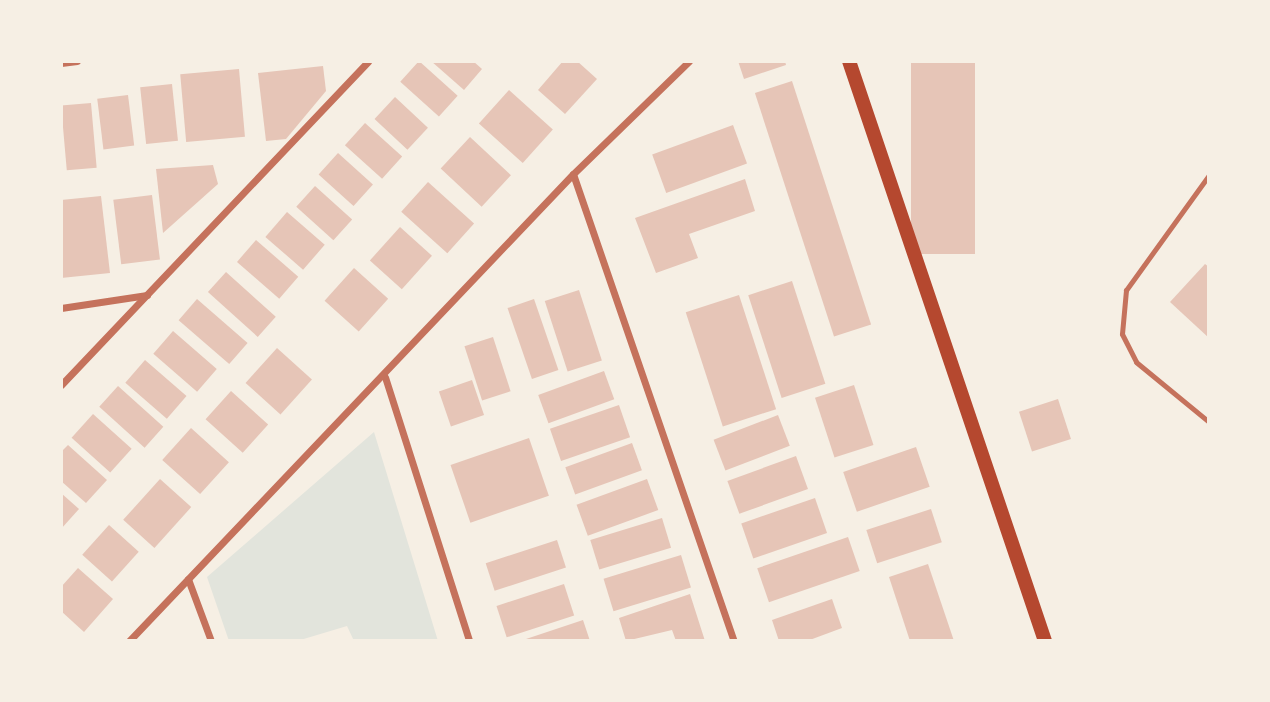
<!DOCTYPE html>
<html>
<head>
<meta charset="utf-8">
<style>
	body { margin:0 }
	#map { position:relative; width:1270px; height:702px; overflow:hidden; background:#f6efe4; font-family:Barlow,sans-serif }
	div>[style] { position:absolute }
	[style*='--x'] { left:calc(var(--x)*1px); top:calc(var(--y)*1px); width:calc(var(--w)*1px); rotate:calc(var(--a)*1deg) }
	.green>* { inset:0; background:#e2e4dc }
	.building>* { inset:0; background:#e6c5b7; transform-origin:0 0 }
	.service>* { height:5px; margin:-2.5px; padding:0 2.5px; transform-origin:2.5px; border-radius:2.5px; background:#c5725c }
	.minor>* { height:7px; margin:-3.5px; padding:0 3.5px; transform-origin:3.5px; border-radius:3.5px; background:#c5725c }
	.secondary>* { height:14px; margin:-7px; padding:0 7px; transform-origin:7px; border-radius:7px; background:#b5482f }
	span { translate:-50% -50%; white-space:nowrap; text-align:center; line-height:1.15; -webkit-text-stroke:5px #f6efe4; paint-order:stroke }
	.frame { position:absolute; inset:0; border:63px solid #f6efe4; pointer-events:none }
</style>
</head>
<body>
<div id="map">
	<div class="green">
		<div style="clip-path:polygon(374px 432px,438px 641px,354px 641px,347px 626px,297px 641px,229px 641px,207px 577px)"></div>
	</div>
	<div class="building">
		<div style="left:419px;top:61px;width:52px;height:28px;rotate:42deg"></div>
		<div style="clip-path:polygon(431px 61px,473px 61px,482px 69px,464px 90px)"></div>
		<div style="clip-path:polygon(563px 61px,577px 61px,597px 79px,565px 114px,538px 90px)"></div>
		<div style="clip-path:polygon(738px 61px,785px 61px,786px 65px,744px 79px)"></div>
		<div style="left:911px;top:61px;width:64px;height:193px"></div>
		<div style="clip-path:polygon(323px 66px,326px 91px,286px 139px,266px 141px,258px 73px)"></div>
		<div style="left:239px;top:69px;width:68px;height:59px;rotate:85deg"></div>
		<div style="left:792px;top:81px;width:256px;height:39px;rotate:72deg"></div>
		<div style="left:172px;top:84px;width:57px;height:32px;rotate:84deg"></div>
		<div style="left:509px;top:90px;width:59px;height:45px;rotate:42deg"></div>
		<div style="left:128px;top:95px;width:51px;height:31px;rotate:83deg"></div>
		<div style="left:395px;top:97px;width:45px;height:30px;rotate:43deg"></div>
		<div style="left:91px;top:103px;width:65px;height:30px;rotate:85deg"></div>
		<div style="left:365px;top:123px;width:50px;height:30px;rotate:42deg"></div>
		<div style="left:733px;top:125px;width:41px;height:86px;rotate:70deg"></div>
		<div style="left:470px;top:137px;width:56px;height:43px;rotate:43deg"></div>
		<div style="left:338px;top:153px;width:47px;height:29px;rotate:42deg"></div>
		<div style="clip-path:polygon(213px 165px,218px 184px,163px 233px,156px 169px)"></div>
		<div style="clip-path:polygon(745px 179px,755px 211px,689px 234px,698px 258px,656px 273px,635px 218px)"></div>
		<div style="left:428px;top:182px;width:62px;height:40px;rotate:42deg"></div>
		<div style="left:315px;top:186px;width:50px;height:28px;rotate:42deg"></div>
		<div style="left:152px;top:195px;width:65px;height:39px;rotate:83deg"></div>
		<div style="clip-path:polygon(101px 196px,110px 273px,61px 278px,61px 200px)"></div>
		<div style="left:287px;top:212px;width:50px;height:33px;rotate:41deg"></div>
		<div style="left:400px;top:227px;width:43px;height:45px;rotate:42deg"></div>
		<div style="left:256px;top:240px;width:56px;height:29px;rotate:41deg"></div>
		<div style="clip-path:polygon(1205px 264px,1209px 267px,1209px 338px,1170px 302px)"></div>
		<div style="left:354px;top:268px;width:46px;height:44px;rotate:42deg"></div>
		<div style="left:226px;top:272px;width:67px;height:27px;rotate:42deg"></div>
		<div style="left:792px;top:281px;width:108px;height:46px;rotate:72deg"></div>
		<div style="left:579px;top:290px;width:74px;height:36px;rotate:72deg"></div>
		<div style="left:739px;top:295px;width:120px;height:56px;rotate:72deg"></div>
		<div style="left:197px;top:299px;width:67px;height:28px;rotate:41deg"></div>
		<div style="left:534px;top:299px;width:75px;height:28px;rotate:71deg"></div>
		<div style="left:173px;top:331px;width:58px;height:30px;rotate:41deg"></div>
		<div style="left:493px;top:337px;width:57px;height:30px;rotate:72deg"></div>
		<div style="left:277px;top:348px;width:47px;height:47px;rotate:42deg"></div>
		<div style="left:145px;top:360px;width:55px;height:30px;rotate:41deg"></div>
		<div style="left:604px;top:371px;width:30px;height:70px;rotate:70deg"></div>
		<div style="left:472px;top:380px;width:37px;height:35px;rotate:71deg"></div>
		<div style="left:854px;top:385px;width:63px;height:41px;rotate:72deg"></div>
		<div style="left:118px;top:386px;width:61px;height:28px;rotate:42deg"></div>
		<div style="left:231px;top:391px;width:50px;height:38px;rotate:42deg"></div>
		<div style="left:1058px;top:399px;width:42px;height:41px;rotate:72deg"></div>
		<div style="left:619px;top:405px;width:34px;height:73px;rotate:71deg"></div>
		<div style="left:93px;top:414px;width:52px;height:32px;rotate:42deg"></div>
		<div style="left:778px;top:415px;width:33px;height:69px;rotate:69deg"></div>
		<div style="left:191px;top:428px;width:51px;height:43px;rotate:42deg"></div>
		<div style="left:529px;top:438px;width:61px;height:83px;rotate:71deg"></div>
		<div style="left:632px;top:443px;width:29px;height:71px;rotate:70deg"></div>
		<div style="clip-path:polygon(68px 445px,107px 480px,86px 503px,61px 481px,61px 452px)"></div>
		<div style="left:916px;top:447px;width:42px;height:77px;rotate:71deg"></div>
		<div style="left:796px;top:456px;width:35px;height:73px;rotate:70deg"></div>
		<div style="left:160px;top:479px;width:42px;height:55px;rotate:42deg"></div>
		<div style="left:647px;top:479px;width:33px;height:75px;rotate:70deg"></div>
		<div style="clip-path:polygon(61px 493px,79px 509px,61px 529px)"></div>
		<div style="left:815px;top:498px;width:37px;height:78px;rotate:71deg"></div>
		<div style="left:931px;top:509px;width:35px;height:68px;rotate:72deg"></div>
		<div style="left:662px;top:518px;width:31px;height:75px;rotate:73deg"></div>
		<div style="left:109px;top:525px;width:40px;height:40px;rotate:42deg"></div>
		<div style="left:848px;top:537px;width:36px;height:96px;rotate:71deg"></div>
		<div style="left:557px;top:540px;width:29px;height:75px;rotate:72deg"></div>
		<div style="left:681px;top:555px;width:34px;height:81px;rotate:73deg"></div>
		<div style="clip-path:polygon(928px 564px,954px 641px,910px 641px,889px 577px)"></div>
		<div style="clip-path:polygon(78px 568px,113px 599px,84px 632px,61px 611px,61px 587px)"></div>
		<div style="left:564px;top:584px;width:33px;height:71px;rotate:72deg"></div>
		<div style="clip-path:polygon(690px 594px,705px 641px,676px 641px,672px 630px,626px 641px,619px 618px)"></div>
		<div style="clip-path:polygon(832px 599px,842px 628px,807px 641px,779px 641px,772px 620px)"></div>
		<div style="clip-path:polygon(583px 620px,590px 641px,523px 641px,523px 640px)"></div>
	</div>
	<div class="service">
		<div style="--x:1209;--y:175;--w:142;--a:125.8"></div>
		<div style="--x:1126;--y:290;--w:44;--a:95.2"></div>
		<div style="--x:1122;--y:334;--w:31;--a:63"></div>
		<div style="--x:1136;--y:362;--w:94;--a:39.4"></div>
	</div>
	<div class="minor">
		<div style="--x:61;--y:63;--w:16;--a:-7"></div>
		<div style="--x:573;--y:174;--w:494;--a:71"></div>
		<div style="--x:61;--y:308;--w:87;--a:-8.6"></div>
		<div style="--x:385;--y:377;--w:277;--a:72.3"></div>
		<div style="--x:61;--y:385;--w:446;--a:-46.5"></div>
		<div style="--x:188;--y:579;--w:66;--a:69.6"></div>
		<div style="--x:129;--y:641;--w:644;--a:-46.45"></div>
		<div style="--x:573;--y:174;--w:162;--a:-44.2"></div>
	</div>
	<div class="secondary">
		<div style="--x:849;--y:61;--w:612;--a:71.33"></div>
	</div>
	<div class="frame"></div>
</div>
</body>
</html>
